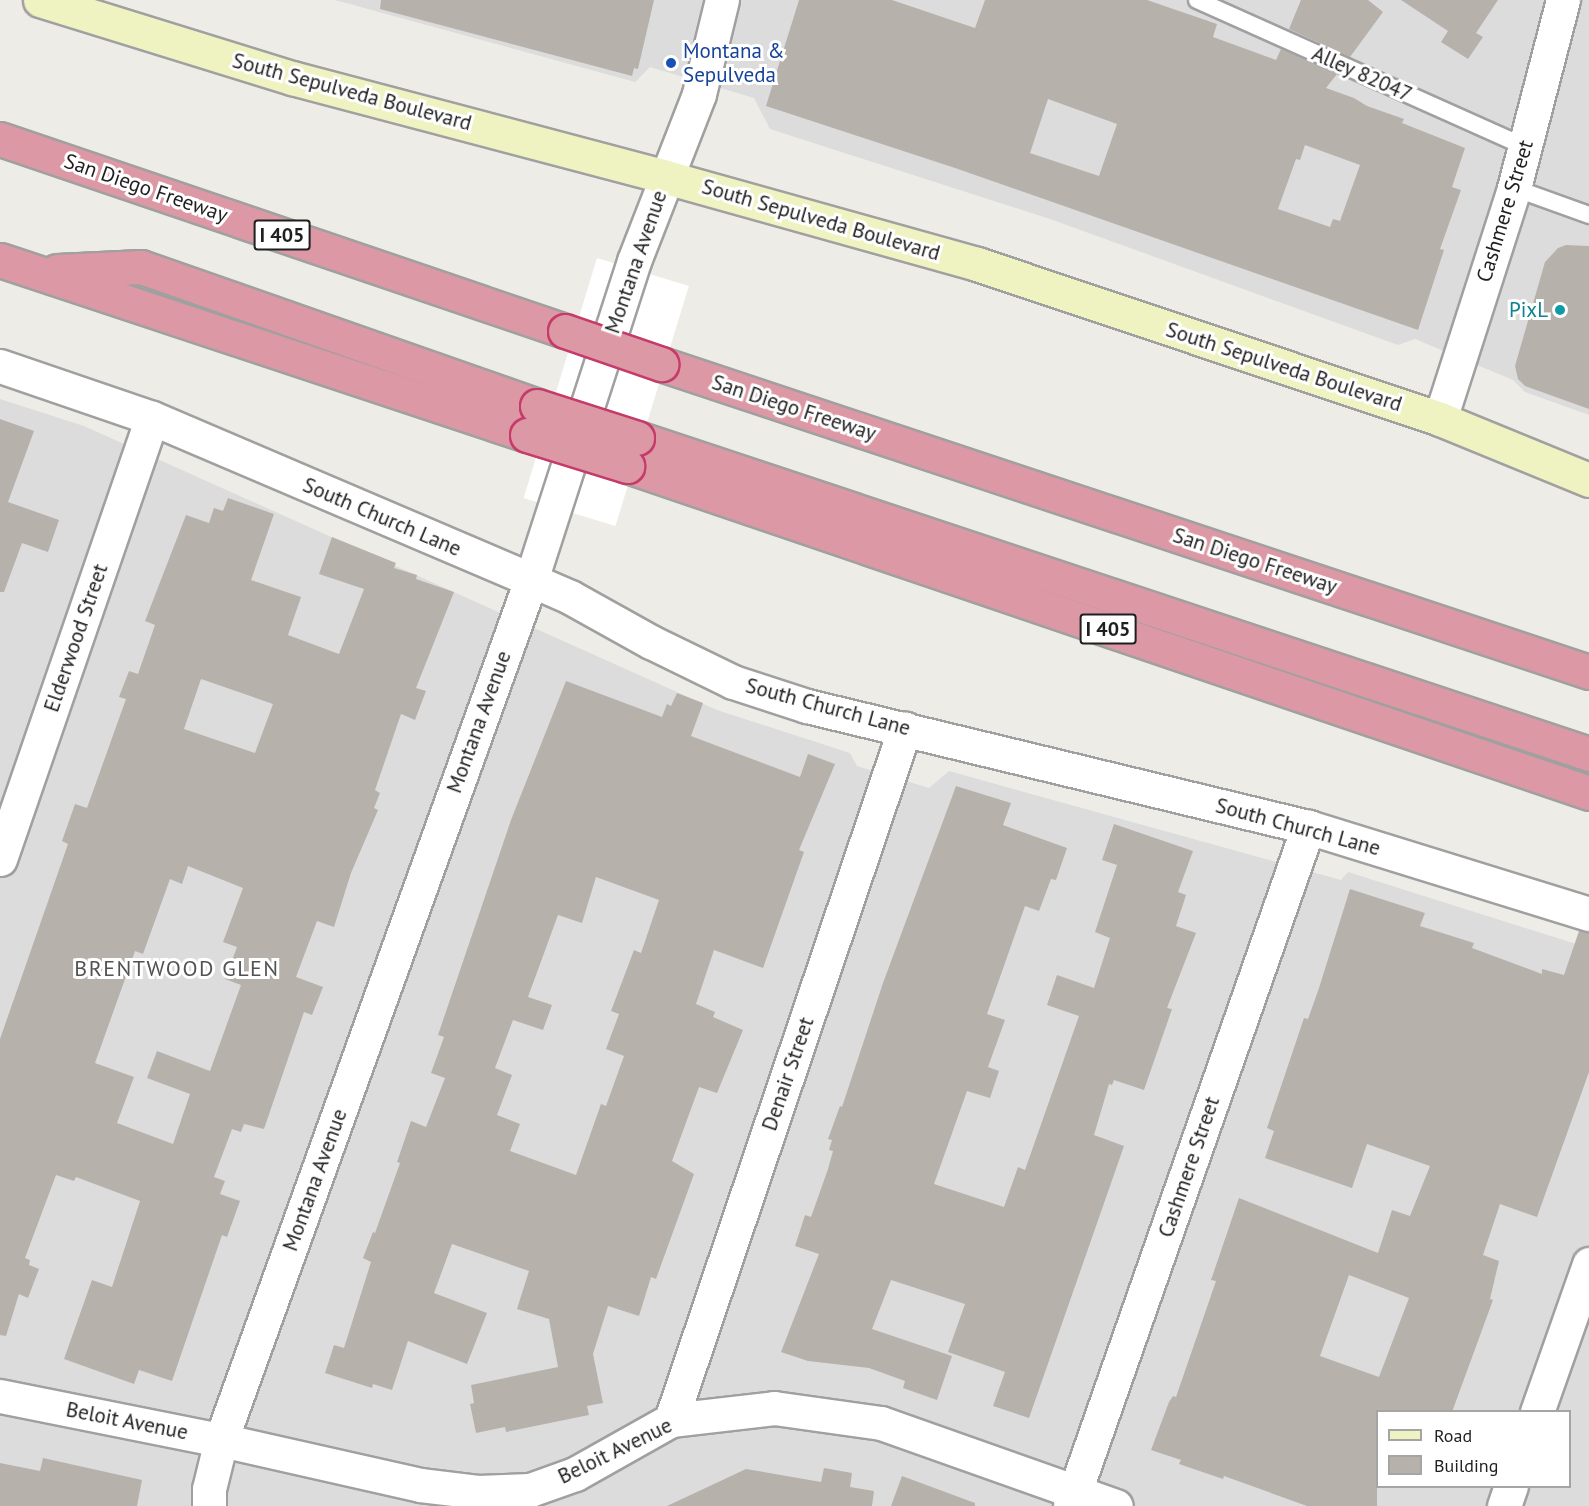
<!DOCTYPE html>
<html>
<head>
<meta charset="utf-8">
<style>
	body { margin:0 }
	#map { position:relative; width:1589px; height:1506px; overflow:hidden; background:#eeece6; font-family:"PT Sans",sans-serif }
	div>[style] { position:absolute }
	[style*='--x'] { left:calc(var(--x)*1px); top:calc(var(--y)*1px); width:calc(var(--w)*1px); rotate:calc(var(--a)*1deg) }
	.residential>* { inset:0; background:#dddcdc }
	.pier>* { inset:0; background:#fff; transform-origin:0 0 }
	.building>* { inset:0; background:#b7b1ac }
	.roads { filter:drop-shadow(2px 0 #a0a0a0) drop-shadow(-2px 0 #a0a0a0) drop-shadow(0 2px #a0a0a0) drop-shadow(0 -2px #a0a0a0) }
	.service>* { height:16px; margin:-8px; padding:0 8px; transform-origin:8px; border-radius:8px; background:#fff }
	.minor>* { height:33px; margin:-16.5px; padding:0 16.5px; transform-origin:16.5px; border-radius:16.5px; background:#fff }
	.tertiary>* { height:33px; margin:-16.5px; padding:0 16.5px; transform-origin:16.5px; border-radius:16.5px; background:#fff }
	.secondary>* { height:33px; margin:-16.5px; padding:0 16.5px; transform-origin:16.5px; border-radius:16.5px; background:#eff2c1 }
	.motorway>* { height:33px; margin:-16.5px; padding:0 16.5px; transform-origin:16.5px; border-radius:16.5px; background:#dc98a4 }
	.bridges { filter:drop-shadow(2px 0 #c53b6a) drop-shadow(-2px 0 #c53b6a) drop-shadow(0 2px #c53b6a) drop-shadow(0 -2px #c53b6a) }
	.motorway-bridge>* { height:33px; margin:-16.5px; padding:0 16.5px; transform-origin:16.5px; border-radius:16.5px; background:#dc98a4 }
	.dots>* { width:16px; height:16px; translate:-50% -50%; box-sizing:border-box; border:3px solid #fff; border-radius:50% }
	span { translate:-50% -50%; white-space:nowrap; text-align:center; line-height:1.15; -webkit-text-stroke:6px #fff; paint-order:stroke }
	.shield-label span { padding:2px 4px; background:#fff; border:2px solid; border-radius:4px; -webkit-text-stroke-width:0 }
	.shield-label { font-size:20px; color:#1f1f1f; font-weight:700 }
	.transit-label { font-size:21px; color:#164399 }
	.left { translate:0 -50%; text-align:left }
	.street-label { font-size:21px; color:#1f1f1f }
	.culture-label { font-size:21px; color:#0d838f }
	.right { translate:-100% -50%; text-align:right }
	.neighbourhood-label { font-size:22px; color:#525252; letter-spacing:1.5px }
	.legend { position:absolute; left:1376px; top:1410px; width:195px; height:78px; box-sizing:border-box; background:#fff; border:2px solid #a5a5a5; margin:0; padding:8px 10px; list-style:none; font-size:18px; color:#1f1f1f }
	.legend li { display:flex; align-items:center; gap:12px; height:30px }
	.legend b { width:30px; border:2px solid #a5a5a5 }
</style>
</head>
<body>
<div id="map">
	<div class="residential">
		<div style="clip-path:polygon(335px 0,1589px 0,1589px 415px,1525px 392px,1513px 380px,1415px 339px,1398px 345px,1050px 219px,770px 129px,754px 98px,650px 67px,635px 82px)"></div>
		<div style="clip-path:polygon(evenodd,0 399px,84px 426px,717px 710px,850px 753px,857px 766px,929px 788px,949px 771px,1341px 880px,1348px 872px,1589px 948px,1589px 1506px,0 1506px,0 399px,1378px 1412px,1570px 1412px,1570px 1486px,1378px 1486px,1378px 1412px)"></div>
	</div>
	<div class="pier">
		<div style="left:597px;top:258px;width:96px;height:251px;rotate:17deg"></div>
	</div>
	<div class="building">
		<div style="clip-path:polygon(381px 0,654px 0,638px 69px,634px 68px,632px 76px,380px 9px)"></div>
		<div style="clip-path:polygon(evenodd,799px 0,892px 0,975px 28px,985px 0,1147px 0,1217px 24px,1213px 37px,1276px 60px,1281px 49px,1337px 74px,1326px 88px,1354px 98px,1367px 106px,1404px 119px,1402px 123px,1465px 148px,1452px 187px,1461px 190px,1440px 249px,1444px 250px,1418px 330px,955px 168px,766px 106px,799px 0,1048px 99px,1117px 124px,1099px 176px,1030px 153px,1048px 99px,799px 0,1305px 145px,1360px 165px,1340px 221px,1333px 219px,1330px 227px,1278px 209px,1296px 159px,1300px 160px,1305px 145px)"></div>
		<div style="clip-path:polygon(1301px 0,1368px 0,1383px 12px,1350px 57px,1289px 29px)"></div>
		<div style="clip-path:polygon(1401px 0,1498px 0,1476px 33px,1483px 37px,1468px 59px,1441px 42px,1448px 31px)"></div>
		<div style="clip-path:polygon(1566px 245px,1589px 246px,1589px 409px,1525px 386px,1518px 379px,1515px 366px,1545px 262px,1558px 248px)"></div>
		<div style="clip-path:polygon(0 419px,34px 431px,8px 502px,59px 520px,48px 552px,22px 543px,4px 592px,0 592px)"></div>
		<div style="clip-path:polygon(evenodd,228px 498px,274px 514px,251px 580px,301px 597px,288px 635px,339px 654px,364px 589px,319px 574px,332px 537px,396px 563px,394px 568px,417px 575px,416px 579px,454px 592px,416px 688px,426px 691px,415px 720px,401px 714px,375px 790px,380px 793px,374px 808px,378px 810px,351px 873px,334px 927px,317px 921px,296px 977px,323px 987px,312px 1015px,304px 1012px,264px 1129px,244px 1124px,241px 1132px,232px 1129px,214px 1177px,225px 1181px,220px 1194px,240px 1201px,227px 1237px,222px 1235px,172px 1381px,139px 1370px,134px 1384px,64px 1359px,92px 1280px,112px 1287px,140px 1201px,76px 1177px,74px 1181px,56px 1175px,25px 1258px,30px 1260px,29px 1265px,39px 1269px,28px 1298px,19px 1294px,6px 1336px,0 1335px,0 1039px,68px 844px,62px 841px,75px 804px,87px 808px,126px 699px,119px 697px,129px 671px,138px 674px,155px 625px,145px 621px,186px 515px,209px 523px,214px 508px,223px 511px,228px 498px,201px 679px,273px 704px,255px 753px,184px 729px,201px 679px,228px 498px,188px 866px,243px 888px,223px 942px,237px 947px,225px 979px,241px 985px,210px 1071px,157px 1051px,147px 1078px,190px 1094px,173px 1144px,117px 1123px,134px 1077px,95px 1063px,135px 951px,143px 954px,170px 879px,182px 884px,188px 866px)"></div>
		<div style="clip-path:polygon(evenodd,566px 681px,662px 717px,667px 704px,671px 706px,677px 693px,703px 703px,691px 736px,800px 777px,808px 754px,835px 764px,799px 850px,804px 852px,763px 968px,714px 950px,696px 1004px,715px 1012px,713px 1017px,743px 1030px,717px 1093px,699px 1087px,672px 1161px,694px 1174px,656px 1279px,651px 1277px,639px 1316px,608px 1306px,593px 1354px,603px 1403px,587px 1406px,589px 1415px,506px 1432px,505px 1427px,476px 1433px,470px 1404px,474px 1403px,471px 1385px,558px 1367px,549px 1319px,517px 1309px,529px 1271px,452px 1244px,434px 1293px,487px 1313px,467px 1364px,408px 1341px,392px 1390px,373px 1384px,372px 1388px,325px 1373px,334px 1345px,344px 1348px,371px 1262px,363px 1258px,373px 1232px,375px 1233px,400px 1163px,397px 1162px,411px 1121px,426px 1127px,445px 1078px,431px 1073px,444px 1037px,438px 1035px,511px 820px,566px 681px,596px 877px,659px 900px,641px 953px,634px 950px,611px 1011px,619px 1014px,606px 1049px,624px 1056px,606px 1106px,601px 1104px,576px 1175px,510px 1151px,520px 1124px,497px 1115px,512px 1075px,495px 1068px,513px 1020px,543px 1030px,552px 1005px,528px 997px,558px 915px,582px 923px,596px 877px)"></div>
		<div style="clip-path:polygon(956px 786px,1011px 803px,1003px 825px,1067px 848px,1056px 880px,1051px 879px,1039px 911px,1025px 906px,987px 1014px,1005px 1020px,988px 1067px,999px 1071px,990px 1098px,967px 1091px,934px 1184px,1004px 1207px,1018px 1167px,1025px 1170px,1079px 1016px,1047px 1005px,1057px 975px,1094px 988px,1110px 938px,1095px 932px,1117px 865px,1102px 860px,1114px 824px,1193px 851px,1178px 892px,1186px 895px,1176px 926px,1196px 933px,1167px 1008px,1172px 1009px,1144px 1090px,1114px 1080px,1112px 1085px,1109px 1084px,1094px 1135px,1124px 1146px,1029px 1418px,993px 1406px,1005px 1372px,948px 1352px,965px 1304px,891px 1280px,872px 1329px,952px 1356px,937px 1400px,903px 1388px,905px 1381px,869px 1368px,808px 1361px,781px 1352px,819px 1254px,795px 1246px,805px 1215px,811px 1217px,828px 1169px,833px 1151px,829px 1150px,832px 1140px,828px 1139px,840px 1106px,842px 1107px,883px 983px)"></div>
		<div style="clip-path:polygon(evenodd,1350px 889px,1425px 913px,1420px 926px,1474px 943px,1472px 948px,1542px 974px,1542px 969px,1564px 975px,1579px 931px,1589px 932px,1589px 1072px,1537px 1217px,1500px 1204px,1483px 1255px,1499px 1261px,1490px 1299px,1493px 1300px,1452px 1412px,1377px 1412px,1377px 1506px,1307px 1506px,1224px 1476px,1223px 1479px,1179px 1464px,1181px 1460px,1151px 1450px,1169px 1402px,1173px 1396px,1176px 1397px,1216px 1281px,1211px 1280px,1239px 1198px,1378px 1253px,1392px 1210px,1410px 1216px,1430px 1166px,1367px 1144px,1352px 1188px,1265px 1158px,1274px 1131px,1267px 1128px,1304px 1018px,1308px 1019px,1319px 988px,1350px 889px,1349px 1275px,1409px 1298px,1379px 1377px,1320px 1356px,1349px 1275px)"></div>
		<div style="clip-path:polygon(43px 1458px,142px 1480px,137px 1506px,0 1506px,0 1463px,40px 1471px)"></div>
		<div style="clip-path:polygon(824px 1468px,852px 1473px,850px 1487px,874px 1491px,872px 1506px,667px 1506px,746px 1469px,821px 1482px)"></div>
		<div style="clip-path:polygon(902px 1476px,975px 1503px,975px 1506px,891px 1506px)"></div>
	</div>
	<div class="roads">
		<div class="service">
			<div style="--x:1197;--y:0;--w:360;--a:24.1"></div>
			<div style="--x:1514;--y:188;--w:80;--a:19.8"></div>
		</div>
		<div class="minor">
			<div style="--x:1440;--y:419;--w:243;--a:-72.2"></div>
			<div style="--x:1514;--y:188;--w:194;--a:-75.4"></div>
			<div style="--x:0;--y:859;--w:466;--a:-71"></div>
			<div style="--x:0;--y:1396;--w:225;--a:11.3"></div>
			<div style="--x:221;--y:1440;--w:204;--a:12.7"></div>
			<div style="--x:420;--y:1485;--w:58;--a:6.9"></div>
			<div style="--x:478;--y:1492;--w:52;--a:-2.2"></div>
			<div style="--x:530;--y:1490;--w:48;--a:-19.6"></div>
			<div style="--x:575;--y:1474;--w:110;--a:-29.4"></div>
			<div style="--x:671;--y:1420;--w:104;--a:-6.6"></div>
			<div style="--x:774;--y:1408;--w:108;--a:8"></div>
			<div style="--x:881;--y:1423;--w:249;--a:19.5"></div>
			<div style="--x:1537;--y:1412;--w:157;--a:-70.6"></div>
			<div style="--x:671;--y:1420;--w:730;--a:-71.32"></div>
			<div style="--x:209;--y:1506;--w:17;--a:-90"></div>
			<div style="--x:209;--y:1489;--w:50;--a:-76.2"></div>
			<div style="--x:221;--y:1440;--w:914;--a:-70.18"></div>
			<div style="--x:531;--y:580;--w:43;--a:23.6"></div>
			<div style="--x:570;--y:597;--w:93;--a:29.1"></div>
			<div style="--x:651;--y:642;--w:91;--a:26"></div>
			<div style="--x:733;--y:682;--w:78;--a:18"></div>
			<div style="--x:807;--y:706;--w:515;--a:13.58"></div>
			<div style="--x:1308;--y:827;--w:294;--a:17.2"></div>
			<div style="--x:1070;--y:1506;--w:720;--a:-70.68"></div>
			<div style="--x:1504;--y:1506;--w:21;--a:-71"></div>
		</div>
		<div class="tertiary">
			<div style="--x:0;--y:366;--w:161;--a:18.9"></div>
			<div style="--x:152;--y:418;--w:412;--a:23.1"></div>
			<div style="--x:531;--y:580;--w:335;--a:-72.1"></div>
			<div style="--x:634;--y:261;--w:179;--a:-68.7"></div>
			<div style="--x:699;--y:94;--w:97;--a:-76.3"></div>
		</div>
		<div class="secondary">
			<div style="--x:40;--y:0;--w:264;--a:17.2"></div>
			<div style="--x:292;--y:78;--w:387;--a:14.8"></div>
			<div style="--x:666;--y:177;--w:323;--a:15.6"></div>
			<div style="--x:977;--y:264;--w:488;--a:18.5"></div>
			<div style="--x:1440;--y:419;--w:161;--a:22.3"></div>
		</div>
		<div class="motorway">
			<div style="--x:0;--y:139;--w:597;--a:18.77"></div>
			<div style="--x:0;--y:260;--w:555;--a:18.37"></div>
			<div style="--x:57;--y:271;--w:84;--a:-2.7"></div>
			<div style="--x:141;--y:267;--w:420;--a:19.3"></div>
			<div style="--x:661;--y:364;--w:978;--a:18.36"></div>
			<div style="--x:637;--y:438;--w:1003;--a:18.36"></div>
			<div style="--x:627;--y:466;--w:1016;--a:18.77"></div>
		</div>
	</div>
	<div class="bridges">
		<div class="motorway-bridge">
			<div style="--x:565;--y:331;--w:102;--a:19"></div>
			<div style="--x:537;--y:406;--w:105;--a:17.7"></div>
			<div style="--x:527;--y:435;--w:105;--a:17.2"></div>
		</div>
	</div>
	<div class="dots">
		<div style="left:671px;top:63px;background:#1a4fb4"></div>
		<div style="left:1560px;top:310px;background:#0f9aa8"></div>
	</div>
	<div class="shield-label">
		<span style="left:282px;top:235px">I 405</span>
		<span style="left:1108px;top:629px">I 405</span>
	</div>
	<div class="transit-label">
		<span class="left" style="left:683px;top:63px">Montana &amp;<br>Sepulveda</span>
	</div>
	<div class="street-label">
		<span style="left:1362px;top:74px;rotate:24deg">Alley 82047</span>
		<span style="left:352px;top:92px;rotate:15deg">South Sepulveda Boulevard</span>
		<span style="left:146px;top:188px;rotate:19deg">San Diego Freeway</span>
		<span style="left:1505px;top:211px;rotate:-73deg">Cashmere Street</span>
		<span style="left:821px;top:220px;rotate:16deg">South Sepulveda Boulevard</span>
		<span style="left:636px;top:262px;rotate:-71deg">Montana Avenue</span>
		<span style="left:1284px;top:367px;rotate:18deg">South Sepulveda Boulevard</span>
		<span style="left:794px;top:408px;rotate:18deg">San Diego Freeway</span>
		<span style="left:382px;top:517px;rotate:23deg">South Church Lane</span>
		<span style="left:1255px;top:561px;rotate:18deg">San Diego Freeway</span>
		<span style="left:76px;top:638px;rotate:-71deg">Elderwood Street</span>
		<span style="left:828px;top:707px;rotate:15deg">South Church Lane</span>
		<span style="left:479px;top:722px;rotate:-70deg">Montana Avenue</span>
		<span style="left:1298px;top:827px;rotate:15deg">South Church Lane</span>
		<span style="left:788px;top:1074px;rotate:-71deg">Denair Street</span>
		<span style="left:1189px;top:1167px;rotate:-71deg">Cashmere Street</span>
		<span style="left:315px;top:1180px;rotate:-70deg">Montana Avenue</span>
		<span style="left:127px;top:1421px;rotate:11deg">Beloit Avenue</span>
		<span style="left:615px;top:1451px;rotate:-26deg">Beloit Avenue</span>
	</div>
	<div class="culture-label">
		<span class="right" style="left:1548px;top:310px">PixL</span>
	</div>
	<div class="neighbourhood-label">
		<span style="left:177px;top:969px">BRENTWOOD GLEN</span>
	</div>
	<ul class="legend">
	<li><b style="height:8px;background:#eff2c1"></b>Road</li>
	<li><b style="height:16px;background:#b7b1ac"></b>Building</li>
	</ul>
</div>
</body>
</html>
